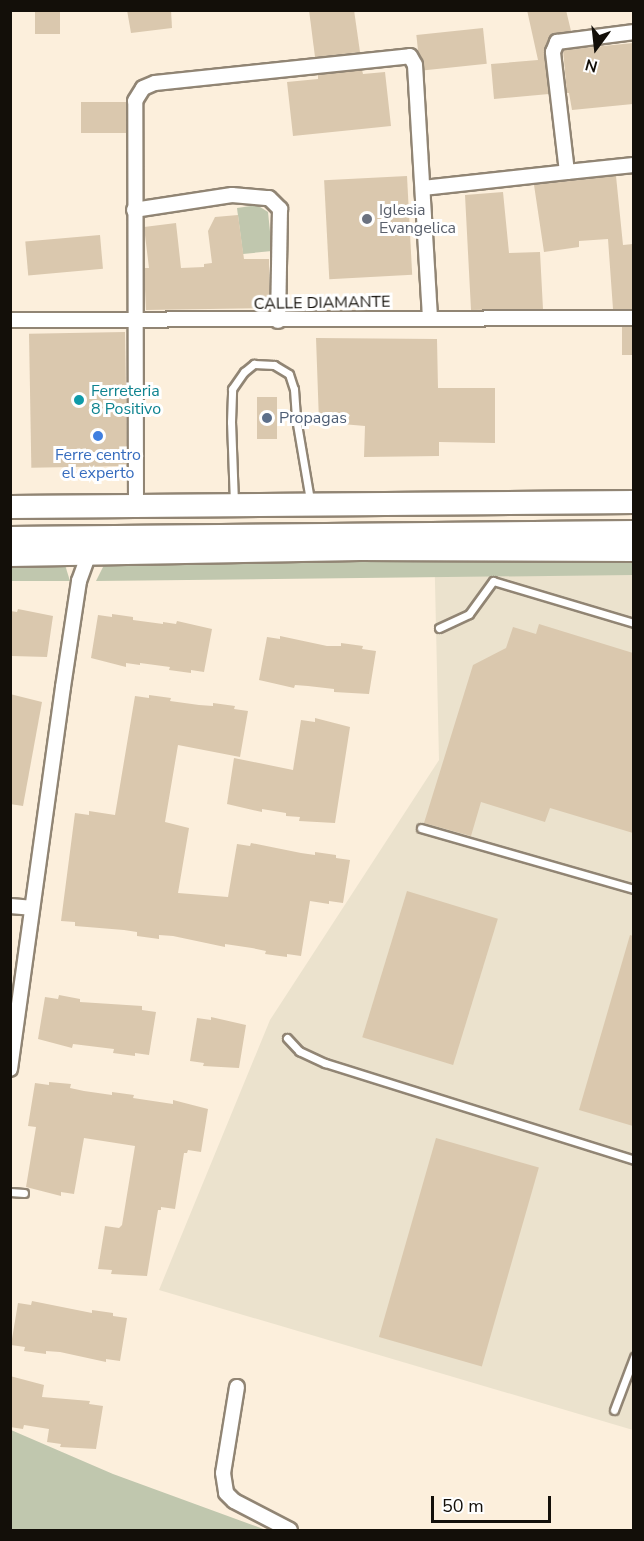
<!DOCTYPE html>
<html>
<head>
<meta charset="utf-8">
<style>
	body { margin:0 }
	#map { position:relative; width:644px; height:1541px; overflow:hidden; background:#fcefdc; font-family:"Nunito Sans",sans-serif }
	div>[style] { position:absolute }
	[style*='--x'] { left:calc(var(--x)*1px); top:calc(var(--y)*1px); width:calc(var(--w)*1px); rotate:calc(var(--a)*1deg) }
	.industrial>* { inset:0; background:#ebe2cd }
	.green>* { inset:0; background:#c0c7ae }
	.building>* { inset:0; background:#dac8ae; transform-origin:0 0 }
	.roads { filter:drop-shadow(2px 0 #918574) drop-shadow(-2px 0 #918574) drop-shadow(0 2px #918574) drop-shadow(0 -2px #918574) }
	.service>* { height:7px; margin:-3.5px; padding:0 3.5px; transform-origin:3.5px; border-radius:3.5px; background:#fff }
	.minor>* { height:14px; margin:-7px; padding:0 7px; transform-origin:7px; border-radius:7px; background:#fff }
	.tertiary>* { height:18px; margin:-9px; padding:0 9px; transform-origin:9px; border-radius:9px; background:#fff }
	.primary>* { height:22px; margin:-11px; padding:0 11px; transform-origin:11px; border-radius:11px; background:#fff }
	.dots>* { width:16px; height:16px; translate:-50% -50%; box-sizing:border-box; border:3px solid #fff; border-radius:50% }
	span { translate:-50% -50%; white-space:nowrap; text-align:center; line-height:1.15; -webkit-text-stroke:6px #fff; paint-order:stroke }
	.worship-label { font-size:16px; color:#5b616d }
	.left { translate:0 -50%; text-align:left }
	.street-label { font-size:16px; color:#130f09 }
	.culture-label { font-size:16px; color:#0d838f }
	.service-label { font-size:16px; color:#4e5e75 }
	.shop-label { font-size:16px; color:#366cbe }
	.frame { position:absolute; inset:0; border:12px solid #130f09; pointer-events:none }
	.north { position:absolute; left:566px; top:18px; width:60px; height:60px; -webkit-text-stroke:4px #fff; paint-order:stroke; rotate:195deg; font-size:16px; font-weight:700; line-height:24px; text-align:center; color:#130f09 }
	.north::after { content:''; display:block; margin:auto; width:21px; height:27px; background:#130f09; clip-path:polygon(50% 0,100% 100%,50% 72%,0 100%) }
	.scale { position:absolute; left:431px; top:1496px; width:120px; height:27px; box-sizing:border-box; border:3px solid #130f09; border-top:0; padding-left:8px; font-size:18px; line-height:21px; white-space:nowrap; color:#130f09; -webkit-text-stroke:4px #fff; paint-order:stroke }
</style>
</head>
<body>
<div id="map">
	<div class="industrial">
		<div style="clip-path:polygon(633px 538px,633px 1430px,159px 1290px,270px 1020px,439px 760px,434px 539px)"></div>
	</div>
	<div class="green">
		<div style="clip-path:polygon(257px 205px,268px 212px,272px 251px,243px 254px,237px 208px)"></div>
		<div style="clip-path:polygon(633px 534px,633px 575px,96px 581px,106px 561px)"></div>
		<div style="clip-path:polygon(11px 539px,57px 539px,70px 581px,11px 581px)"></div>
		<div style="clip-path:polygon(11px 1430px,113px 1474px,266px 1530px,11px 1530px)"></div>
	</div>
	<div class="building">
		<div style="left:35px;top:10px;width:25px;height:24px"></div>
		<div style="clip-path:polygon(127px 10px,171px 10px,172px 28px,131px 33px)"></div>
		<div style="clip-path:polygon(309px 10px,354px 10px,360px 52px,315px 57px)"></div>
		<div style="clip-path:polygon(527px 10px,566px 10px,571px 31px,552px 35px,544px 49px,549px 94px,494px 99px,491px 64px,538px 60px)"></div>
		<div style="left:483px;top:28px;width:36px;height:67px;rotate:84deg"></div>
		<div style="clip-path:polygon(633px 43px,633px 104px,572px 110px,569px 93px,567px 93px,563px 50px)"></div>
		<div style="clip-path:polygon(362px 70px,363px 74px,385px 72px,391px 126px,293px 136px,287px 82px,318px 79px,318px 75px)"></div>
		<div style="left:126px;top:102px;width:31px;height:45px;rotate:90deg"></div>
		<div style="left:407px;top:176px;width:99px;height:83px;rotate:87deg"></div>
		<div style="clip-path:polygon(616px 176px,623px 245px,633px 244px,633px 309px,613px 309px,608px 239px,579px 241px,579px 247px,544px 252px,534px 185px)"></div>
		<div style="clip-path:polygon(503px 192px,509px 253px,540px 252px,543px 309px,471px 310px,465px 195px)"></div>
		<div style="clip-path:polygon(238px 215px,244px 259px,269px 259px,269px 308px,146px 310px,144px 268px,149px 268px,144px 227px,176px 223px,181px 268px,204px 267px,204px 264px,212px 263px,208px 231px,215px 217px)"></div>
		<div style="left:100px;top:235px;width:34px;height:75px;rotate:85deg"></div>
		<div style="left:622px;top:327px;width:11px;height:28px"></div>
		<div style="left:125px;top:332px;width:134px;height:96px;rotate:89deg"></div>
		<div style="clip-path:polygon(316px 338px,437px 339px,438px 388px,495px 388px,495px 443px,439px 442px,439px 456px,364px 457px,365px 426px,319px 422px)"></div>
		<div style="left:257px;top:397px;width:20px;height:42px"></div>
		<div style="clip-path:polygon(18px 609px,53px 616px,47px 657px,12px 656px,10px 611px,17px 612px)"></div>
		<div style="clip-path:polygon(112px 614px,133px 617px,133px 620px,163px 624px,163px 622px,176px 624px,177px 621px,212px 629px,204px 672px,191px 670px,191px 673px,169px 670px,170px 667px,140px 663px,140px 665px,126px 663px,126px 667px,91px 658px,98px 615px,112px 617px)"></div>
		<div style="clip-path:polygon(539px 624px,633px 653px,633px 833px,550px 808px,545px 822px,481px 802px,471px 836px,424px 823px,473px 665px,506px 648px,513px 627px,536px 634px)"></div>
		<div style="clip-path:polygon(280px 636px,327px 646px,341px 646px,341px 643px,363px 646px,362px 649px,376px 651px,369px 694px,334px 692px,334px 689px,308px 686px,295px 685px,294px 688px,259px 680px,267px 637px,280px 639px)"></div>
		<div style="clip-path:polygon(10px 694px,42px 702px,23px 806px,10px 804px)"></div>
		<div style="clip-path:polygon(149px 695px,171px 698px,170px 701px,199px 705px,213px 706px,213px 703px,235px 706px,234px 709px,248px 711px,240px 757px,178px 745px,165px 822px,189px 828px,178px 893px,228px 897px,237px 844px,250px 846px,251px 843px,301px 853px,315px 855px,315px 852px,336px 855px,336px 858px,350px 860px,343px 903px,329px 901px,329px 904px,310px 901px,301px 956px,287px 954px,287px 957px,265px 954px,266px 951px,252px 948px,225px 944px,225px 947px,173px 936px,159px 935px,159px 939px,137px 936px,137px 932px,124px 930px,75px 926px,75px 922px,61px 921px,75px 813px,89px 815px,89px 811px,115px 815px,135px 696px,149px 698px)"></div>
		<div style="clip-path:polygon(315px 718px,350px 727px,335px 823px,299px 821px,300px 817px,286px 816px,286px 813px,262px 809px,262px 812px,227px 804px,234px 758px,293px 770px,301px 720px,315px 722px)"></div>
		<div style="left:407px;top:891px;width:95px;height:153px;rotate:17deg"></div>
		<div style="clip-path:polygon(630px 935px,633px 936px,633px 1126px,579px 1110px)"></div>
		<div style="clip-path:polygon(59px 995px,80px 999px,80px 1002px,142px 1006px,142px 1010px,156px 1012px,149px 1055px,135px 1053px,135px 1056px,113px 1053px,114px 1049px,73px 1044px,72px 1048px,38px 1039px,45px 997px,58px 999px)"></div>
		<div style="clip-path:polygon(211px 1017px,246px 1025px,239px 1068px,203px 1066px,204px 1063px,190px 1061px,197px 1018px,211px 1020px)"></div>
		<div style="clip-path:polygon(49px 1082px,71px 1084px,70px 1088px,84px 1091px,112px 1095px,112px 1092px,134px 1095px,133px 1098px,173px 1104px,173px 1100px,208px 1109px,201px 1152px,188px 1150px,187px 1153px,184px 1153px,175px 1209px,161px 1207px,161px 1210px,158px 1210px,147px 1276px,111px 1274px,112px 1270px,98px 1269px,105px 1226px,119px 1228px,122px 1225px,135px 1146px,84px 1138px,74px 1194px,61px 1192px,61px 1196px,26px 1187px,36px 1127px,28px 1126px,35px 1083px,49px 1085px)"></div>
		<div style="left:436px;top:1138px;width:107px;height:207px;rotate:16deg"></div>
		<div style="clip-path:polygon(32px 1301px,92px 1313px,92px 1310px,113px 1313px,113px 1316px,127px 1318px,120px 1361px,106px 1359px,106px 1362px,60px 1352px,46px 1351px,46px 1354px,24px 1351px,25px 1347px,11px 1345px,18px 1303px,31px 1305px)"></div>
		<div style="clip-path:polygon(10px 1376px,44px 1385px,42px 1397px,90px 1401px,89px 1404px,103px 1406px,96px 1449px,60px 1447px,61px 1444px,47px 1442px,49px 1429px,24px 1425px,23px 1429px,10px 1427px)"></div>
	</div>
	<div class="roads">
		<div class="service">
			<div style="--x:234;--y:503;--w:81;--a:-92.1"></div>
			<div style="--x:231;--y:422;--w:33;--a:-88"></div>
			<div style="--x:232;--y:389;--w:21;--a:-55"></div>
			<div style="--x:244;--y:372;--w:13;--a:-39"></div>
			<div style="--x:254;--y:364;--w:20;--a:3"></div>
			<div style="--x:274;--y:365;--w:17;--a:31"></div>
			<div style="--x:289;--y:374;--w:16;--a:72"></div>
			<div style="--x:294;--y:389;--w:29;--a:86"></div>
			<div style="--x:296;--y:418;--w:83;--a:80.3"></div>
			<div style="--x:439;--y:628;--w:33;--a:-25"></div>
			<div style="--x:469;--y:614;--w:41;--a:-54"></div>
			<div style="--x:493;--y:581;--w:147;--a:16.6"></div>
			<div style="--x:421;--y:828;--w:222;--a:16"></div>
			<div style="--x:287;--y:1038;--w:18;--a:47"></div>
			<div style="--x:299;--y:1051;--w:29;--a:25"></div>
			<div style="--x:325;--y:1063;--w:324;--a:17.4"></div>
			<div style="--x:10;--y:1192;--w:14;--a:4"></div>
			<div style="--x:614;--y:1410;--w:57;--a:-69.3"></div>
		</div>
		<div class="minor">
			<div style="--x:567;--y:172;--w:67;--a:-6"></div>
			<div style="--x:423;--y:188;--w:145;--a:-6.3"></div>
			<div style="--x:567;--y:172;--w:121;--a:-96.7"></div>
			<div style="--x:553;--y:52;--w:11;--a:-68"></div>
			<div style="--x:557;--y:42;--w:78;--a:-7.4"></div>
			<div style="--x:134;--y:210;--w:99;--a:-8.7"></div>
			<div style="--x:232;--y:195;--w:37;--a:5"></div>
			<div style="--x:269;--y:198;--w:16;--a:45"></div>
			<div style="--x:280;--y:209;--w:112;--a:91"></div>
			<div style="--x:10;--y:320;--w:624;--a:-0.18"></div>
			<div style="--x:136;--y:508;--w:407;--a:-90.1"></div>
			<div style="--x:135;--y:101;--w:15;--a:-58"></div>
			<div style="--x:143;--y:88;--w:13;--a:-23"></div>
			<div style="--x:155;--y:83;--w:256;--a:-6"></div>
			<div style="--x:410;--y:56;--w:10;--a:61"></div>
			<div style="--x:415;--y:65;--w:252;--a:86.6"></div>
			<div style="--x:10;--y:906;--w:21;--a:5"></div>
			<div style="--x:10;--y:1069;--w:386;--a:-82.1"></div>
			<div style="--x:63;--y:687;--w:107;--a:-81.4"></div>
			<div style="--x:79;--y:581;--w:27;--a:-70"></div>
			<div style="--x:237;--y:1387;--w:87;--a:99.2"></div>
			<div style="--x:223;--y:1473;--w:20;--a:81"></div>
			<div style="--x:226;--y:1493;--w:11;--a:45"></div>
			<div style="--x:234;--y:1501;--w:63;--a:27.4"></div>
		</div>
		<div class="tertiary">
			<div style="--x:10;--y:557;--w:350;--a:-1"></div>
			<div style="--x:360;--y:551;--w:274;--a:0.2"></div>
		</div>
		<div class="primary">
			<div style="--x:10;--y:507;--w:624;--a:-0.46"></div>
			<div style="--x:10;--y:538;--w:624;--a:-0.55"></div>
		</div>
	</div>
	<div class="dots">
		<div style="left:367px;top:219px;background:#6b7280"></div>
		<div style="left:79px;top:400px;background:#0f9aa8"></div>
		<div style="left:267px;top:418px;background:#5c6f8a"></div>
		<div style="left:98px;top:436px;background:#3f7fe0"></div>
	</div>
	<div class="worship-label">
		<span class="left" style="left:379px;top:219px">Iglesia<br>Evangelica</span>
	</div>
	<div class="street-label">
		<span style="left:322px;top:303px;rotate:-1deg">CALLE DIAMANTE</span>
	</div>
	<div class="culture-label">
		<span class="left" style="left:91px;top:400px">Ferreteria<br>8 Positivo</span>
	</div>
	<div class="service-label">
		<span class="left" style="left:279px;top:418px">Propagas</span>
	</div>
	<div class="shop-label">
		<span style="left:98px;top:464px">Ferre centro<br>el experto</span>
	</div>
	<div class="frame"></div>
	<div class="north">N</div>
	<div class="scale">50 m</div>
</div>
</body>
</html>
